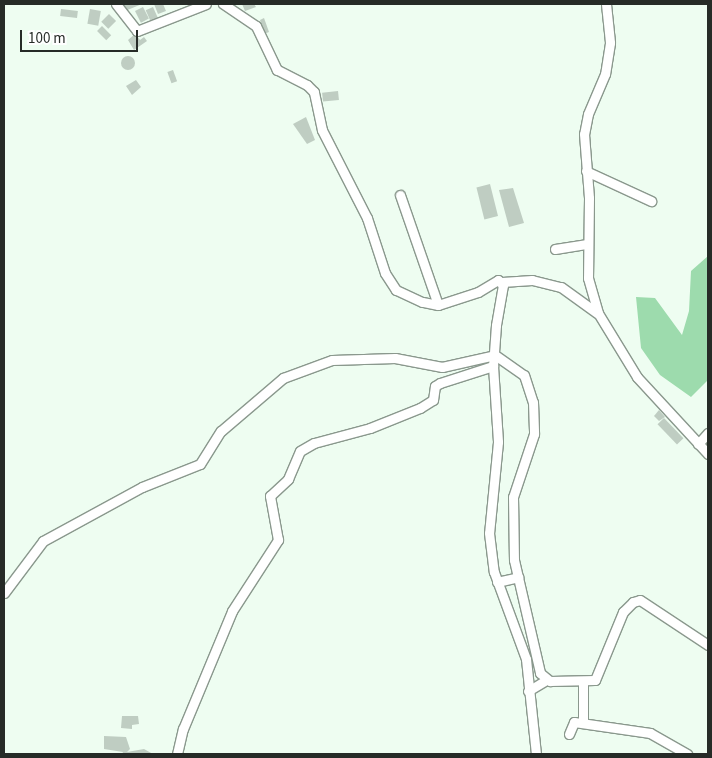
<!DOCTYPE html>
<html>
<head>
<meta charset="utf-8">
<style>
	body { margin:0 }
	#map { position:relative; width:712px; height:758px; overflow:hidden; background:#eefdf1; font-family:"Source Sans 3",sans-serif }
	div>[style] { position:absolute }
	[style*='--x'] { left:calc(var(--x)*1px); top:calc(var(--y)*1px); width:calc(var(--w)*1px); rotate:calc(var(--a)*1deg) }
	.green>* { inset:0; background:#9ddbad }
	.building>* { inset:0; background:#bfcdc2; transform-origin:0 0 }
	.round { border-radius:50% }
	.roads { filter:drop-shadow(1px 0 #8a988d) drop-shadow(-1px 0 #8a988d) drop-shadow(0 1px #8a988d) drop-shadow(0 -1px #8a988d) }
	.street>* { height:9px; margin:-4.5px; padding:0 4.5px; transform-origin:4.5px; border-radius:4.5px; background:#fff }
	span { translate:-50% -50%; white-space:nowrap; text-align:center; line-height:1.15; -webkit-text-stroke:5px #fff; paint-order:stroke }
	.frame { position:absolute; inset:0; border:5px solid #262b27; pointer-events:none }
	.scale { position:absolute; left:20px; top:30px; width:118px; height:22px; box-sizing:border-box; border:2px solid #262b27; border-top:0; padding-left:6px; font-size:15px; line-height:18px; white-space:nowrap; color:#262b27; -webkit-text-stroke:4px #fff; paint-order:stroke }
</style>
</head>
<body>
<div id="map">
	<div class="green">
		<div style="clip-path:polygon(708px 256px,708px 380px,691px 397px,660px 375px,641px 348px,636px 297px,655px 298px,682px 335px,689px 311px,691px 271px)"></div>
	</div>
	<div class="building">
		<div style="clip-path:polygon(126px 4px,142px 4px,125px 11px,122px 6px)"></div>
		<div style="clip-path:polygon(154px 4px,163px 4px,166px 11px,158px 14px)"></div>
		<div style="clip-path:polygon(242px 4px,254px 4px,256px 7px,245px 11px)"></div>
		<div style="left:143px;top:7px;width:13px;height:9px;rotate:63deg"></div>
		<div style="left:153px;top:7px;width:12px;height:8px;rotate:66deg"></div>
		<div style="left:61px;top:9px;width:17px;height:7px;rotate:7deg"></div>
		<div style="left:90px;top:9px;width:11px;height:15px;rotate:10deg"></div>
		<div style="left:109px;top:14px;width:10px;height:11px;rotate:45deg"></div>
		<div style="clip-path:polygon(264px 18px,269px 32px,264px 34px,260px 20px)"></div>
		<div style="left:102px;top:26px;width:13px;height:7px;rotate:45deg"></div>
		<div style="clip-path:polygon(135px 34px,140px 40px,144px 37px,147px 41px,134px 50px,128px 40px)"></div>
		<div class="round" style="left:121px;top:56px;width:14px;height:14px"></div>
		<div style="left:173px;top:70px;width:12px;height:6px;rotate:70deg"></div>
		<div style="clip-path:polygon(136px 80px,141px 87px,132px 95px,126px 86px)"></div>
		<div style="left:338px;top:91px;width:9px;height:16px;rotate:84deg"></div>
		<div style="clip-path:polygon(306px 117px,315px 140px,307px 144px,293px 124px)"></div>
		<div style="left:490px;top:184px;width:33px;height:14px;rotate:76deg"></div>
		<div style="clip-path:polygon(513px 188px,524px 223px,509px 227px,499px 190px)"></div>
		<div style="clip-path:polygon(659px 410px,665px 417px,659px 421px,654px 416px)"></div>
		<div style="left:664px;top:418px;width:28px;height:9px;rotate:46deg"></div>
		<div style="clip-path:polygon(122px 716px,138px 716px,139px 724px,132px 725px,132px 729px,121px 728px)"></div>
		<div style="clip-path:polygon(104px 736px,126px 737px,130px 749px,127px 752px,144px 749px,153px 754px,122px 754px,123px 752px,104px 749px)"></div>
	</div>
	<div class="roads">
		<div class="street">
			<div style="--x:116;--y:4;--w:34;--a:52"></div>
			<div style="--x:137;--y:31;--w:74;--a:-21.4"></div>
			<div style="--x:606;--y:4;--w:39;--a:84"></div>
			<div style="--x:610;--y:43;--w:31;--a:99"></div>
			<div style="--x:605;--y:74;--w:43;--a:113"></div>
			<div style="--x:588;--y:114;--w:20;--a:101"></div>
			<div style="--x:584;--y:134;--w:64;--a:85.5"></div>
			<div style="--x:589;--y:198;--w:80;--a:90.7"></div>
			<div style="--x:588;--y:278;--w:36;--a:74"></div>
			<div style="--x:598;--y:313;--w:75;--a:58.6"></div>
			<div style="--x:637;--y:377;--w:105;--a:47.3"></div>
			<div style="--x:586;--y:171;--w:72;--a:24.8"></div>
			<div style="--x:400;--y:195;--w:116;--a:70.9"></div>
			<div style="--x:555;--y:249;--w:31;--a:-9"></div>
			<div style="--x:502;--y:282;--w:30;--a:-4"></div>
			<div style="--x:532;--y:280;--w:30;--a:14"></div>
			<div style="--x:561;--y:287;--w:44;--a:35.8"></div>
			<div style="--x:493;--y:366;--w:76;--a:86.2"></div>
			<div style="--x:498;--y:442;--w:91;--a:95.6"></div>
			<div style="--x:489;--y:533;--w:39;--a:83"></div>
			<div style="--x:494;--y:572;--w:93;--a:69.8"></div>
			<div style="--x:526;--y:659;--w:96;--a:84"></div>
			<div style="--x:698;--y:444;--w:15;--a:-48"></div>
			<div style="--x:497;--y:582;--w:22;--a:-13"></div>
			<div style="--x:4;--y:593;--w:65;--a:-53.1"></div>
			<div style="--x:43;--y:541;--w:113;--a:-28.6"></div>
			<div style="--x:142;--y:487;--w:62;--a:-21.6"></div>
			<div style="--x:200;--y:464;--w:39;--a:-58"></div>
			<div style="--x:221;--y:431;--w:82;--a:-40.5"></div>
			<div style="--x:283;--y:378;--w:52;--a:-20.2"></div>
			<div style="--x:332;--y:360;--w:63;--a:-1.8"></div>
			<div style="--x:395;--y:358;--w:48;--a:10.8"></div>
			<div style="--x:442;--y:367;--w:54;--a:-12.8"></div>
			<div style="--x:495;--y:355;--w:35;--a:35"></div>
			<div style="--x:524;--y:375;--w:28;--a:72"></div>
			<div style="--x:533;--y:402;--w:32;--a:88"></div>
			<div style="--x:534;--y:434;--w:66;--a:108.4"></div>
			<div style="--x:513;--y:497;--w:63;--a:89.1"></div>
			<div style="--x:514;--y:560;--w:116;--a:77"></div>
			<div style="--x:540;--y:673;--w:13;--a:39"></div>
			<div style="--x:550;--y:681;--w:45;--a:-1.3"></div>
			<div style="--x:595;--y:680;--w:74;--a:-67.6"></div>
			<div style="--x:623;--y:612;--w:14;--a:-45"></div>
			<div style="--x:633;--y:602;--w:7;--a:-16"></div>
			<div style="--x:640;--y:600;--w:82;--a:33.5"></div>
			<div style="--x:583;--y:682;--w:41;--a:90"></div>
			<div style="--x:528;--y:691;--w:21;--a:-31"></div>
			<div style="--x:569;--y:734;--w:13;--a:-67"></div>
			<div style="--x:574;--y:722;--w:77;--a:8.2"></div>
			<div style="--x:650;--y:733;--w:43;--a:29.6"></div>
			<div style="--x:177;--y:754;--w:26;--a:-77"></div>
			<div style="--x:183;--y:729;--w:128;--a:-67.4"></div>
			<div style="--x:232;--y:611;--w:85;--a:-57.1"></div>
			<div style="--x:278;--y:540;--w:45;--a:-100.3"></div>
			<div style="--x:270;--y:496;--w:25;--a:-43"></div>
			<div style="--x:288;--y:479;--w:30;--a:-67"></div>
			<div style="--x:300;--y:451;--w:16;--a:-30"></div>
			<div style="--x:314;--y:443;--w:58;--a:-15"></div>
			<div style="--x:370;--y:428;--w:54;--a:-21.8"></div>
			<div style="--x:420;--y:408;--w:15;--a:-32"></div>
			<div style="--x:433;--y:400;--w:14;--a:-82"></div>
			<div style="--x:435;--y:386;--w:6;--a:-31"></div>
			<div style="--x:440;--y:383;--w:56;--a:-17.8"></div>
			<div style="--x:493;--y:366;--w:41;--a:-85.8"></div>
			<div style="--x:496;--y:325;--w:41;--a:-80.1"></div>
			<div style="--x:503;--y:285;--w:7;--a:-135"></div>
			<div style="--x:498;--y:280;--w:23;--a:149"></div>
			<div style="--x:478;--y:292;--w:42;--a:162"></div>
			<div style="--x:438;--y:305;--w:16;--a:-169"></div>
			<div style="--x:422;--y:302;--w:29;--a:-155"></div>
			<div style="--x:396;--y:290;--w:20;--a:-123"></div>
			<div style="--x:385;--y:273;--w:58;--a:-108.1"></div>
			<div style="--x:367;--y:218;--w:99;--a:-117.1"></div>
			<div style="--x:322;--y:130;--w:39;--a:-102"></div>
			<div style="--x:314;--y:92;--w:10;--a:-135"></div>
			<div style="--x:307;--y:85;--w:34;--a:-153"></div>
			<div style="--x:277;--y:70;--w:49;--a:-115.5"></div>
			<div style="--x:256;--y:26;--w:40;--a:-146"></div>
		</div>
	</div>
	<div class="frame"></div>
	<div class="scale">100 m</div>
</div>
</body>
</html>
